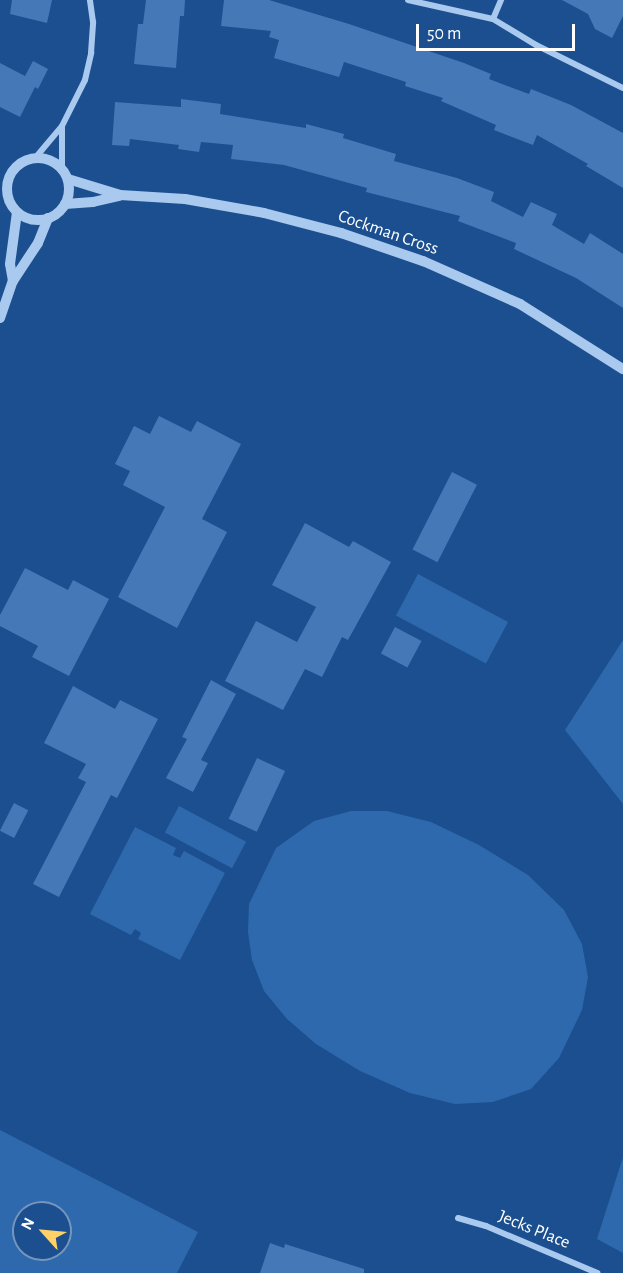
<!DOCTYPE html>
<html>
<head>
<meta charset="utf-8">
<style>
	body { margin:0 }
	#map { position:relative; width:623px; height:1273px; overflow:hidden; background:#1b4f8f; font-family:"Alegreya Sans",sans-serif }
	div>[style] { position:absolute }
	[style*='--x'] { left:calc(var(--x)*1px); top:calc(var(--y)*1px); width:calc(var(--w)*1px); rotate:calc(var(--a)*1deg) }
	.green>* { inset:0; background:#2e69ad; transform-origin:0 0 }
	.building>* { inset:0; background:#4478b7; transform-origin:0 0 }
	.minor>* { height:6px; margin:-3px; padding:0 3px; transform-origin:3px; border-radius:3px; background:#a9c9ee }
	.tertiary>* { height:10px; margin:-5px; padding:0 5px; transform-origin:5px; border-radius:5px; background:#a9c9ee }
	.tertiary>.ring { margin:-5px; padding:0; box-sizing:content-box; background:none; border:10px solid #a9c9ee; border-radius:50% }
	span { translate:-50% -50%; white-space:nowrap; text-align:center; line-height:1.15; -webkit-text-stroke:5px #1b4f8f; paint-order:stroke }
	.street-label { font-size:18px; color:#fff }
	.north { position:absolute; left:12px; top:1201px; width:60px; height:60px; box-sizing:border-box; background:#1b4f8f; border:2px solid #7695bc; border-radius:50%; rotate:297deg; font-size:16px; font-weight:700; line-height:24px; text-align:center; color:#fff }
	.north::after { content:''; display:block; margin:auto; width:21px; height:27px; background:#ffd166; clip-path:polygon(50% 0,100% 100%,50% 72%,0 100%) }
	.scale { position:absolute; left:416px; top:24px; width:159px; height:27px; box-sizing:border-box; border:3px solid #fff; border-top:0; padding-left:8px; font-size:18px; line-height:21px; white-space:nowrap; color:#fff; -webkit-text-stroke:4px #1b4f8f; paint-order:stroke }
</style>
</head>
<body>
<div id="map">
	<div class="green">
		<div style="left:418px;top:574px;width:102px;height:47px;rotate:28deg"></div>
		<div style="clip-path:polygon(623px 640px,623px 804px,565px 730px)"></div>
		<div style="left:179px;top:806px;width:76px;height:30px;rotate:28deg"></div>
		<div style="clip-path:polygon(351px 811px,387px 811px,431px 822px,479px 845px,528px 875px,564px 910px,582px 944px,588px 977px,582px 1010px,559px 1058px,531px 1089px,493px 1102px,455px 1104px,410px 1093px,360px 1071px,316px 1044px,287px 1019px,264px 991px,252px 960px,248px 932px,249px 904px,276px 848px,314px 821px)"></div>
		<div style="clip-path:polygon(135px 827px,176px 848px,173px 855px,180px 858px,184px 851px,225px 873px,180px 960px,138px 939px,141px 933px,135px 929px,131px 935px,90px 914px)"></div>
		<div style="clip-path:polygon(evenodd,0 1130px,198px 1232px,177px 1273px,0 1273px,0 1130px,24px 1213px,60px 1213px,60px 1249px,24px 1249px,24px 1213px)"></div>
		<div style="clip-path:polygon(623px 1157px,623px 1253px,597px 1239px)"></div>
	</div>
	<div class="building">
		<div style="clip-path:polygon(12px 0,52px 0,47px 23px,10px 14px)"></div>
		<div style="clip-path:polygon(146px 0,185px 0,184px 16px,180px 16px,176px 68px,134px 64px,138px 24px,143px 24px)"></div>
		<div style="clip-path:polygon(224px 0,269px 0,349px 24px,464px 63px,491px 74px,489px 79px,529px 94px,531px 89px,571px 105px,623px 133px,623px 188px,586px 166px,588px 164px,537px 135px,533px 145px,494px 130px,496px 125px,441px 101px,443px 98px,405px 86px,406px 82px,344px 62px,339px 77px,274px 58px,279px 40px,269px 37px,271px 31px,221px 26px)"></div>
		<div style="clip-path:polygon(562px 0,623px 0,623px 16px,612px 38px,595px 29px,588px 14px)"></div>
		<div style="clip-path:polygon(33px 61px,48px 69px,38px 89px,35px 87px,20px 117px,0 107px,0 63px,25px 76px)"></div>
		<div style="clip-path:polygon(181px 99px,221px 104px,220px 114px,306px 128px,306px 124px,344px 134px,343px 138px,396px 154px,394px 161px,457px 178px,494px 192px,491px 201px,523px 217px,531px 202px,557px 214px,552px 225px,584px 244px,590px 233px,623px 254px,623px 308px,576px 278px,514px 249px,516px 243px,458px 221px,460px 216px,366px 192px,367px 188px,284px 165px,231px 159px,233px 145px,201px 142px,199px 152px,178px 149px,179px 145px,130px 139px,129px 146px,112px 145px,115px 102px,181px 107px)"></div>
		<div style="clip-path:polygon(159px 416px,191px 432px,197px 421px,241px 444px,202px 519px,227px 532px,177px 628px,118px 597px,165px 507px,123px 485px,130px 471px,115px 464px,134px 426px,150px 434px)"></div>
		<div style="left:452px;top:472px;width:28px;height:87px;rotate:27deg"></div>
		<div style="clip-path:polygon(305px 523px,349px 547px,353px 541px,391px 562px,348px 640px,342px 637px,322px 677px,305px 669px,283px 710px,225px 681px,256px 621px,297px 642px,316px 607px,272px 585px)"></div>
		<div style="clip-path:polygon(25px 568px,68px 590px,73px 580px,109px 599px,69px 676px,32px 657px,38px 646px,0 626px,0 615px)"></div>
		<div style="left:395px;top:627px;width:30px;height:30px;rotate:28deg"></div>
		<div style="clip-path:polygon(211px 680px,236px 694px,201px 760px,208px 763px,193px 792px,166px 778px,187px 739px,182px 737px)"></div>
		<div style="clip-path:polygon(73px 686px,115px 709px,120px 700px,158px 719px,117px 798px,111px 795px,59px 897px,33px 884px,86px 782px,78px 778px,86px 764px,44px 743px)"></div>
		<div style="left:257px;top:758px;width:31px;height:67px;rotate:25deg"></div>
		<div style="left:14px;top:803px;width:16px;height:31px;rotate:27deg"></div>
		<div style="clip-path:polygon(270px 1243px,284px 1248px,285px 1244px,364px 1269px,364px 1273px,260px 1273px)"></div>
	</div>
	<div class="minor">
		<div style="--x:408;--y:0;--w:87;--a:12.6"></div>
		<div style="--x:493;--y:19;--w:50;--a:31.2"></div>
		<div style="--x:536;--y:45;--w:97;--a:26.3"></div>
		<div style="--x:493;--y:19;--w:21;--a:-67"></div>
		<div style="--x:36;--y:157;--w:40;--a:-50"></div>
		<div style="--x:62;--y:126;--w:51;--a:-63.4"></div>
		<div style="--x:85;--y:80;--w:28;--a:-77"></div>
		<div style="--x:91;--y:53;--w:31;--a:-86"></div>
		<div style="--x:93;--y:22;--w:22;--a:-98"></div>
		<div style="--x:62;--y:168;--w:41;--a:-90"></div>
		<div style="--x:458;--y:1218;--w:29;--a:16"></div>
		<div style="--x:486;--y:1226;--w:121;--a:22.9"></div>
	</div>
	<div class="tertiary">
		<div class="ring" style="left:7px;top:158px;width:52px;height:52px"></div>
		<div style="--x:68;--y:179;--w:54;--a:17.1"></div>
		<div style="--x:120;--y:195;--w:65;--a:3.5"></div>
		<div style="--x:185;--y:199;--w:80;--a:10"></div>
		<div style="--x:264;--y:213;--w:80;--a:14.6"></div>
		<div style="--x:341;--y:233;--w:87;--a:18.9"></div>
		<div style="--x:423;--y:261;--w:106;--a:23.9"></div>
		<div style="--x:520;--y:304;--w:122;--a:32.3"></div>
		<div style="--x:65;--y:204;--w:28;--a:-4"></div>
		<div style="--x:93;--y:202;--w:27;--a:-13"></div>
		<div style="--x:13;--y:281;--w:17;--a:-100"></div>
		<div style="--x:10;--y:264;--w:52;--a:-82.3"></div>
		<div style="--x:0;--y:318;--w:39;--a:-71"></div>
		<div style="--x:13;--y:281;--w:45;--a:-56.7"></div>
		<div style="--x:38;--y:243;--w:27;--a:-68"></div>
	</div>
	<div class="street-label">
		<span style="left:388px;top:233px;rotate:19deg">Cockman Cross</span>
		<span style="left:534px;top:1230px;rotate:22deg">Jecks Place</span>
	</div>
	<div class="north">N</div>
	<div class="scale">50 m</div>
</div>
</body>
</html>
